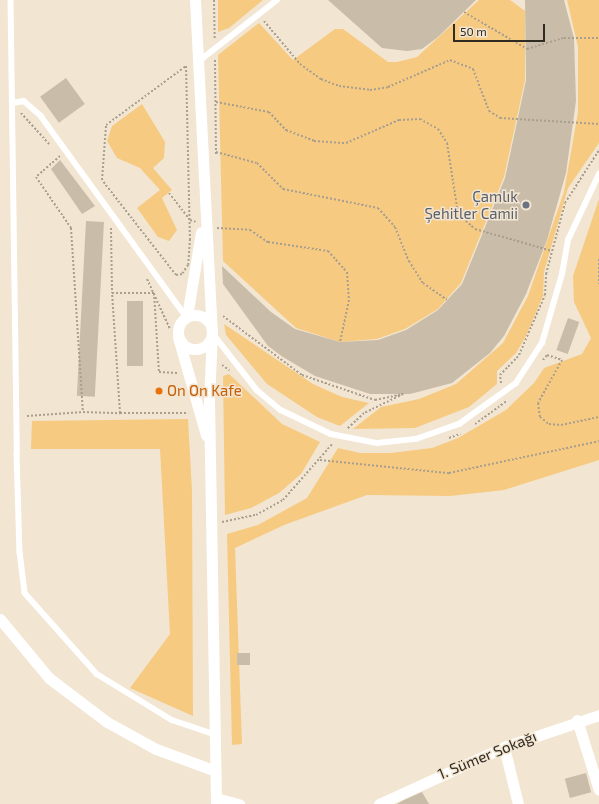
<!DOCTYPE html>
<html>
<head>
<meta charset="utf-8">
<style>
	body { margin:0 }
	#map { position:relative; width:599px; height:804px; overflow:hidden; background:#f2e5d1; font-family:"Exo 2",sans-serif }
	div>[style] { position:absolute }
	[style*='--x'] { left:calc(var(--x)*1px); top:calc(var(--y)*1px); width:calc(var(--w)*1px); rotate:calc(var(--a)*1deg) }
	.green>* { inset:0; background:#f7ca81 }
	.building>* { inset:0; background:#c9bda9; transform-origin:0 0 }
	.path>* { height:2px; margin-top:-1px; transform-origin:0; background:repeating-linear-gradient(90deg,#a99f8f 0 2px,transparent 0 4px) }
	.service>* { height:5.5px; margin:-2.75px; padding:0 2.75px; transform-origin:2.75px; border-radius:2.75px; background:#fff }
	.minor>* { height:11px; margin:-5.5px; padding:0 5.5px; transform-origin:5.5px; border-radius:5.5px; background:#fff }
	.minor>.ring { margin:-5.5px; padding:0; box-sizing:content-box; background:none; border:11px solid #fff; border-radius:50% }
	.dots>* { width:11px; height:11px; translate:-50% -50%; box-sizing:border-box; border:2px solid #f2e5d1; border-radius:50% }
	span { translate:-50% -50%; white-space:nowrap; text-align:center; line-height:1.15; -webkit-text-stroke:3px #f2e5d1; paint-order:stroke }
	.worship-label { font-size:15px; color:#5b616d }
	.right { translate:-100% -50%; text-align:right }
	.food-label { font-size:15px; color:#c56008 }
	.left { translate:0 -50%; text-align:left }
	.street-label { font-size:15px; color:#2f2a22 }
	.scale { position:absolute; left:453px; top:24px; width:92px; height:18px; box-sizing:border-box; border:2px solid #2f2a22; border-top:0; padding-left:5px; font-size:12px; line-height:14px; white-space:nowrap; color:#2f2a22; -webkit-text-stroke:3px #f2e5d1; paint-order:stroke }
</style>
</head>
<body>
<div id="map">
	<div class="green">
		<div style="clip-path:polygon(218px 0,263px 0,229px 28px,218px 32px)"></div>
		<div style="clip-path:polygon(479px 0,510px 0,525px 11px,525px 80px,504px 177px,461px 283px,438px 309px,405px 329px,377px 339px,340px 342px,296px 328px,223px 261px,218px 55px,259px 23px,293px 60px,335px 29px,343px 29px,388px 62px,397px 62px,417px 57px)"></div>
		<div style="clip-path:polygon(567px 0,599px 0,599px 143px,568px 188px,544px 272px,543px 296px,526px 336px,516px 353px,497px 371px,497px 384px,469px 407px,415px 428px,353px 429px,381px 407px,419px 399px,456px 384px,503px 343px,528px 296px,564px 192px,578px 112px,578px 47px)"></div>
		<div style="clip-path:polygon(142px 104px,165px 142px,164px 158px,153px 168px,172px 190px,162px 198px,177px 230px,169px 241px,158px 237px,137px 208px,160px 190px,140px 168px,117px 158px,107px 141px,112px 126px)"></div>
		<div style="clip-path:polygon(599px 199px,599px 460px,504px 490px,450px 496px,367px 495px,284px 525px,235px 548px,242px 744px,232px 745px,227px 534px,258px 525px,307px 498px,338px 448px,360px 453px,391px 453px,432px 448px,458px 438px,506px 410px,534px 383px,544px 368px,582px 354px,591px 338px,574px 302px,573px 276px)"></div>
		<div style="clip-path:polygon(224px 324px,313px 384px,342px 397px,369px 403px,340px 426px,317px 417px,267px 384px,226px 335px)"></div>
		<div style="clip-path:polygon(229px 374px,282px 424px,320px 442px,301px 474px,279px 493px,251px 508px,225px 515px,223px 376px)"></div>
		<div style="clip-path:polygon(188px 419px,192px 491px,193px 716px,130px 688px,170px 634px,160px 449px,31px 449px,32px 421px)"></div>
	</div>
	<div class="building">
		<div style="clip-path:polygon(328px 0,476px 0,438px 37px,422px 49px,407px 51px,382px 48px)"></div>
		<div style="clip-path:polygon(525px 0,564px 0,574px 38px,576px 101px,566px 173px,547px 240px,526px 294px,504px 336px,490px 353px,452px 383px,410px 394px,370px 394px,315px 376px,283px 357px,268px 346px,223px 284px,222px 266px,271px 312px,295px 329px,340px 342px,378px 340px,406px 330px,438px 310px,462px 284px,505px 178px,526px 80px)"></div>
		<div style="left:66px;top:78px;width:32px;height:32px;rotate:54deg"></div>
		<div style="clip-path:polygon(60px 160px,95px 206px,82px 214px,51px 169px)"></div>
		<div style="left:86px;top:221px;width:18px;height:175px;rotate:3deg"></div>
		<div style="left:127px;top:301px;width:16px;height:65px"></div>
		<div style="left:568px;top:318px;width:12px;height:34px;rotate:20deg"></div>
		<div style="left:237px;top:653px;width:13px;height:12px"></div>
		<div style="left:586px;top:773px;width:20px;height:22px;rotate:75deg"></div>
		<div style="clip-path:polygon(422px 792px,429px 804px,397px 804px,404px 800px)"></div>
	</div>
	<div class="path">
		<div style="--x:214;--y:0;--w:39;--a:89"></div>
		<div style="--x:464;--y:12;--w:73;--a:30.4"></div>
		<div style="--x:527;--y:49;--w:39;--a:-17"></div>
		<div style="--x:564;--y:38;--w:35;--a:0"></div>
		<div style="--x:264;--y:21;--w:56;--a:50.1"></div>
		<div style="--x:300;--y:64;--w:26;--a:36"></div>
		<div style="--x:321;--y:79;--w:19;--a:21"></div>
		<div style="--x:339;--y:86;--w:31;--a:7"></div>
		<div style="--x:370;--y:90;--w:18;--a:-9"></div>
		<div style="--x:388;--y:87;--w:68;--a:-23.5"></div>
		<div style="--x:450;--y:60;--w:25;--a:21"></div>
		<div style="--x:473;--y:69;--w:45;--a:69.1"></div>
		<div style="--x:489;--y:111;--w:13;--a:32"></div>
		<div style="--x:500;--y:118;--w:99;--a:3.5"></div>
		<div style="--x:215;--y:60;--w:95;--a:89.4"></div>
		<div style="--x:186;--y:66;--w:173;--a:88.7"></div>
		<div style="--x:190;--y:239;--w:26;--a:94"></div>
		<div style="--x:188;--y:265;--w:11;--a:124"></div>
		<div style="--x:182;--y:274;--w:6;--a:171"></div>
		<div style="--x:176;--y:275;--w:120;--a:-127.9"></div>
		<div style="--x:102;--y:180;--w:55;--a:-85.8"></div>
		<div style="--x:106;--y:125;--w:99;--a:-36.4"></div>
		<div style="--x:216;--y:102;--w:54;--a:10.7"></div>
		<div style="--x:269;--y:112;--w:25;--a:47"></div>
		<div style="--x:286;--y:130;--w:30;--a:21"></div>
		<div style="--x:314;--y:141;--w:32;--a:4"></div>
		<div style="--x:346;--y:143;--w:58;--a:-23.5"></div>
		<div style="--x:399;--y:120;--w:21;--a:-3"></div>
		<div style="--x:420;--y:119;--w:21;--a:29"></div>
		<div style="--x:438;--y:129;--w:17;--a:57"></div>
		<div style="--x:447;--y:143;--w:65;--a:81.1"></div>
		<div style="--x:457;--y:207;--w:13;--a:61"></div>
		<div style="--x:463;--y:218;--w:16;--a:43"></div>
		<div style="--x:475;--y:229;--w:80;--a:15.9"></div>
		<div style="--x:21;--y:113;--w:42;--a:47.9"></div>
		<div style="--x:216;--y:152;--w:42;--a:15"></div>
		<div style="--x:257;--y:163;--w:37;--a:45"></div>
		<div style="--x:283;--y:189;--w:97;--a:11.3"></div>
		<div style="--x:378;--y:208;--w:25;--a:48"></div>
		<div style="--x:395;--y:227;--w:37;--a:68"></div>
		<div style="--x:409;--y:261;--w:26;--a:58"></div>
		<div style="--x:423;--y:283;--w:29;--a:35"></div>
		<div style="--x:60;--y:156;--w:32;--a:139"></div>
		<div style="--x:36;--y:177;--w:62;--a:55.5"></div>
		<div style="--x:71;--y:228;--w:184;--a:86.3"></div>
		<div style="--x:83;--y:412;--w:37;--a:2"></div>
		<div style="--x:120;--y:413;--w:120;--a:-93.8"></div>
		<div style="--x:112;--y:293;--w:42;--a:0"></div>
		<div style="--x:154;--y:293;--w:79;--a:86.4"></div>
		<div style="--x:159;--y:372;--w:18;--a:3"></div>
		<div style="--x:169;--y:193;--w:34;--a:52"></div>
		<div style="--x:190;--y:220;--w:6;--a:18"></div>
		<div style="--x:111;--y:228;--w:65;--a:89.1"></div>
		<div style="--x:217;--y:228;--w:33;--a:3"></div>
		<div style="--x:250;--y:230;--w:22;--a:34"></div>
		<div style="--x:268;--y:242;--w:61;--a:8.5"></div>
		<div style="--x:328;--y:251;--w:28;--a:48"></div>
		<div style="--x:347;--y:272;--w:28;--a:86"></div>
		<div style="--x:349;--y:300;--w:43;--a:102.1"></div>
		<div style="--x:599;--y:259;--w:25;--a:90"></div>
		<div style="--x:147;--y:279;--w:55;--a:65.3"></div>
		<div style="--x:223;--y:316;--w:99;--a:36.8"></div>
		<div style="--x:302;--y:375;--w:77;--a:18.9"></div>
		<div style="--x:375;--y:400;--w:29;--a:-12"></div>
		<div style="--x:403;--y:394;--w:43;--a:154"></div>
		<div style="--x:364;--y:413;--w:23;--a:137"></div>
		<div style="--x:543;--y:360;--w:6;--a:-51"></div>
		<div style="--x:547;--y:355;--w:16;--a:18"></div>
		<div style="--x:562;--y:360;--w:49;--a:119.2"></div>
		<div style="--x:538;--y:403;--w:14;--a:82"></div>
		<div style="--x:540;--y:417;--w:11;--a:38"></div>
		<div style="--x:549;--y:424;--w:12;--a:5"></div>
		<div style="--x:561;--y:425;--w:39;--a:-12"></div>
		<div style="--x:222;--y:365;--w:9;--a:36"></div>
		<div style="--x:501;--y:383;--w:8;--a:-97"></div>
		<div style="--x:500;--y:375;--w:28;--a:-46"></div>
		<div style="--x:519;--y:355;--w:65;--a:-66.6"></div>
		<div style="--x:545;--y:295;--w:21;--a:-87"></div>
		<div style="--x:546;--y:274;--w:73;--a:-75"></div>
		<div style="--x:565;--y:203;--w:63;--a:-57.3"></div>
		<div style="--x:120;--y:413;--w:67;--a:0"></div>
		<div style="--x:27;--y:416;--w:56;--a:-4.1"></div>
		<div style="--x:475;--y:424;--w:39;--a:-36"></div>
		<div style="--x:449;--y:438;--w:12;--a:-20"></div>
		<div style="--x:320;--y:460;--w:130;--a:5.8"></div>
		<div style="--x:449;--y:473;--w:153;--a:-12"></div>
		<div style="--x:222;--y:522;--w:35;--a:-12"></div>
		<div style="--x:256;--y:515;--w:31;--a:-29"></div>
		<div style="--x:283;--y:500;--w:76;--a:-48.7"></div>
	</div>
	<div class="service">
		<div style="--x:11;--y:0;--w:453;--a:89.2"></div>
		<div style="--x:17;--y:453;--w:99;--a:88.3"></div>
		<div style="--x:20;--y:552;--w:41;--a:83"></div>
		<div style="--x:25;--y:593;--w:108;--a:48.4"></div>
		<div style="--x:97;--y:674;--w:88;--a:31.5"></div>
		<div style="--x:172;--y:720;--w:44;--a:18.4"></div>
		<div style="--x:198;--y:62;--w:100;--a:-38.1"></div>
		<div style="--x:12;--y:103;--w:12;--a:-9"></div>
		<div style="--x:24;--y:101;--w:23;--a:41"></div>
		<div style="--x:41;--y:116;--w:247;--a:54.1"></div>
		<div style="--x:214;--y:335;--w:70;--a:52"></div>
		<div style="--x:257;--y:390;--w:31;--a:40"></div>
		<div style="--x:281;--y:410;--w:55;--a:25.6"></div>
		<div style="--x:331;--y:434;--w:47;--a:11.1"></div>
		<div style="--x:377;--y:443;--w:39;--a:-6"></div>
		<div style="--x:416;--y:439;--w:46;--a:-19.2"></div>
		<div style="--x:459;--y:424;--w:70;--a:-35.7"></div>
		<div style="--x:516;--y:383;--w:48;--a:-57"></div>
		<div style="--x:542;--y:343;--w:72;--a:-73.8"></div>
		<div style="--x:562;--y:274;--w:35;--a:-80"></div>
		<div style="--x:568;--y:240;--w:73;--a:-64.8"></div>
	</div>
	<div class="minor">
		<div style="--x:195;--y:0;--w:332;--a:87.1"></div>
		<div style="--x:212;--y:332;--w:68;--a:92.5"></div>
		<div style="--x:209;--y:400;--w:404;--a:89"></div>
		<div class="ring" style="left:178px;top:315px;width:23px;height:23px"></div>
		<div style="--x:187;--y:316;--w:85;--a:-80.5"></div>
		<div style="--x:178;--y:337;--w:102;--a:74.1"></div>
		<div style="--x:0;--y:619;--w:77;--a:50.3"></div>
		<div style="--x:49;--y:678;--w:73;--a:37.2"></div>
		<div style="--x:107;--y:722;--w:56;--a:28.9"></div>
		<div style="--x:156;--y:749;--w:61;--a:20.2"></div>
		<div style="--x:577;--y:720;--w:73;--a:72.6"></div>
		<div style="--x:504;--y:747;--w:59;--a:76.2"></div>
		<div style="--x:216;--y:798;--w:24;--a:15"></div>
		<div style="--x:379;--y:804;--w:137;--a:-24.5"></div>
		<div style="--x:504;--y:747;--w:100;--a:-18.6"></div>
	</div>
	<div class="dots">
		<div style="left:526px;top:205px;background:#6b7280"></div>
		<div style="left:159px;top:391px;background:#e8710a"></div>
	</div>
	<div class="worship-label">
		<span class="right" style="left:518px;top:205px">Çamlık<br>Şehitler Camii</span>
	</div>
	<div class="food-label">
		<span class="left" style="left:167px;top:391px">On On Kafe</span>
	</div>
	<div class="street-label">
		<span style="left:487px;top:755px;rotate:-22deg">1. Sümer Sokağı</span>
	</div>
	<div class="scale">50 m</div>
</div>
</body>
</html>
